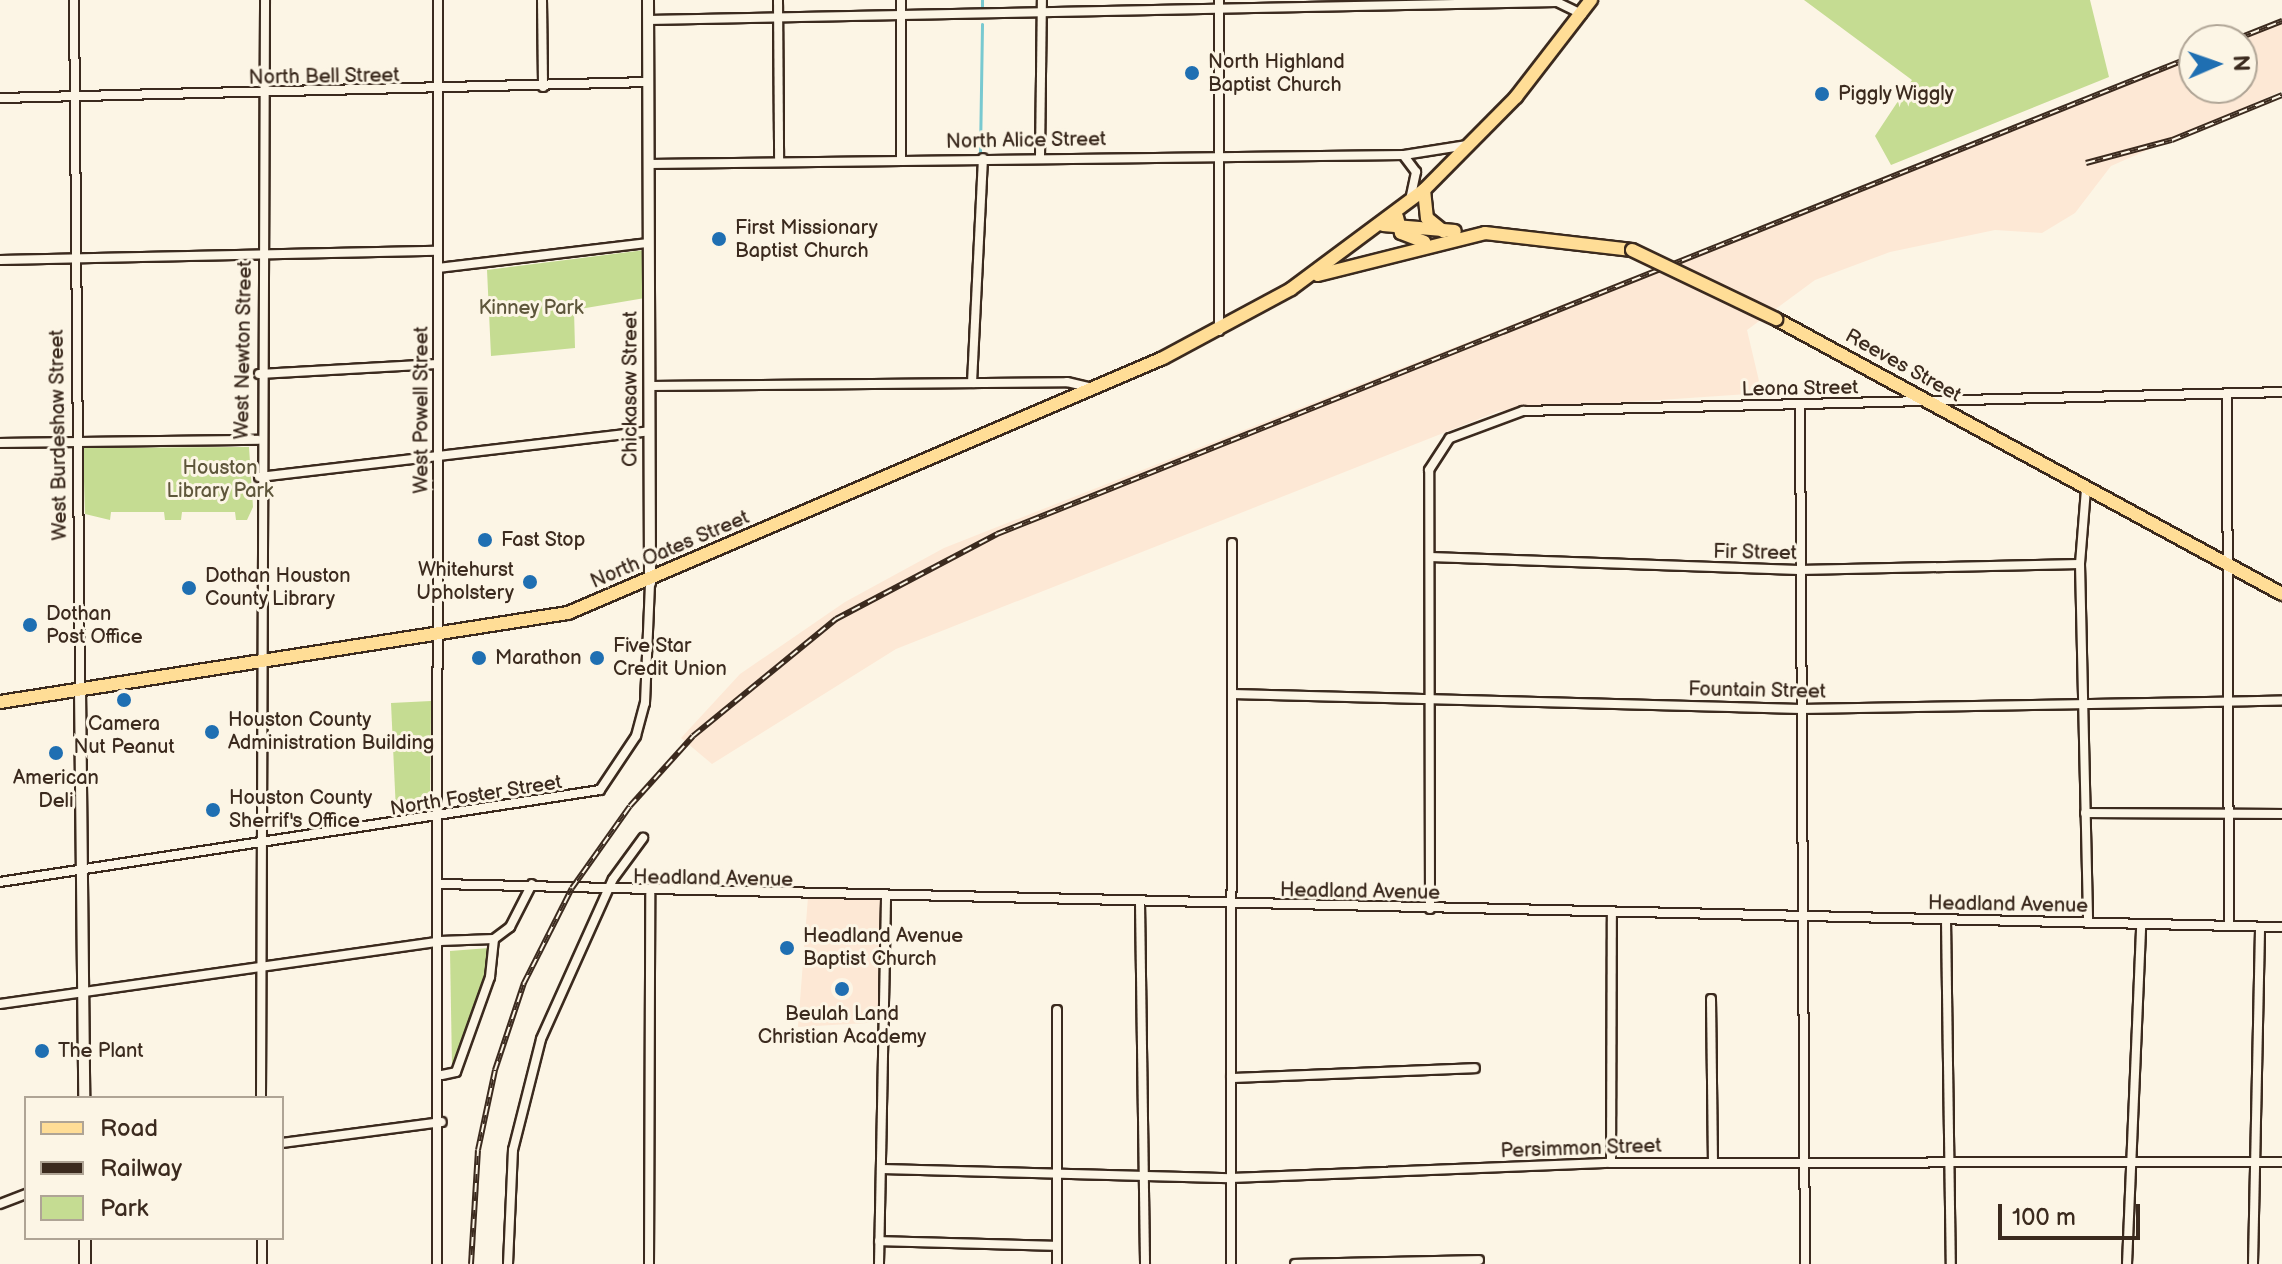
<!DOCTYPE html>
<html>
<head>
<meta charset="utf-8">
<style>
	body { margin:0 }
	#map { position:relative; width:2282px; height:1264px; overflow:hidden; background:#fcf5e5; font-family:"Balsamiq Sans",sans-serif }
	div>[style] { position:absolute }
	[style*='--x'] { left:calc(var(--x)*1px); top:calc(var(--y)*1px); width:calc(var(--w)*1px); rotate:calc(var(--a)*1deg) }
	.built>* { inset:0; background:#fde8d5 }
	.green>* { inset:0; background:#c5dc92 }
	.stream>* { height:3px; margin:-1.5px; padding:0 1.5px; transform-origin:1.5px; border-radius:1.5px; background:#78c9d0 }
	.roads { filter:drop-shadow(2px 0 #3b2a1e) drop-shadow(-2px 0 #3b2a1e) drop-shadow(0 2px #3b2a1e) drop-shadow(0 -2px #3b2a1e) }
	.minor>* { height:8px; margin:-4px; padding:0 4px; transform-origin:4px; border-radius:4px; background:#fcf5e5 }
	.tertiary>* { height:10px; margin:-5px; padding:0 5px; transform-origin:5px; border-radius:5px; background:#fcf5e5 }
	.primary>* { height:12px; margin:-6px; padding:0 6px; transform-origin:6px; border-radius:6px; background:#ffdd96 }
	.rail>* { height:6px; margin-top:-3px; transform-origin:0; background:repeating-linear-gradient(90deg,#fcf5e5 0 9px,#3b2a1e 0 18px); box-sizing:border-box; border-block:2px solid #3b2a1e }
	.bridges { filter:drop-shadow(2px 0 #3b2a1e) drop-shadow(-2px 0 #3b2a1e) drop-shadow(0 2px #3b2a1e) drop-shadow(0 -2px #3b2a1e) }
	.primary-bridge>* { height:12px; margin:-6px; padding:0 6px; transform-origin:6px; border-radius:6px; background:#ffdd96 }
	.dots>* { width:22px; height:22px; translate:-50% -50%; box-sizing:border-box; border:4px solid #fcf5e5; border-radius:50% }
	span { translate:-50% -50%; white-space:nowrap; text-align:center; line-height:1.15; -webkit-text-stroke:6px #fcf5e5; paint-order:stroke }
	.poi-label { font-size:20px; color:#3b2a1e }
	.left { translate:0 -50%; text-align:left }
	.right { translate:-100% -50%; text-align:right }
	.street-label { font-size:20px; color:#3b2a1e }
	.park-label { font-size:20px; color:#5e563b }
	.legend { position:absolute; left:24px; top:1096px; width:260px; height:144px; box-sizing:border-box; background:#fcf5e5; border:2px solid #afa495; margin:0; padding:10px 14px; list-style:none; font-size:24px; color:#3b2a1e }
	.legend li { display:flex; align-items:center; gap:16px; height:40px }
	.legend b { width:40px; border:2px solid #afa495 }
	.north { position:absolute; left:2178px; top:24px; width:80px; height:80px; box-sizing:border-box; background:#fcf5e5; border:2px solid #afa495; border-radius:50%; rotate:88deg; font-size:22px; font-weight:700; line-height:32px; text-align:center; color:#3b2a1e }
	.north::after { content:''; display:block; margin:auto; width:28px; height:36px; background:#1f6fb2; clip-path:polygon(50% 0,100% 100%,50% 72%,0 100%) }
	.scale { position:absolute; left:1998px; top:1204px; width:142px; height:36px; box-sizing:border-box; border:4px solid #3b2a1e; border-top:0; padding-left:10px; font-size:24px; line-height:28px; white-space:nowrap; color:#3b2a1e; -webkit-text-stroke:6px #fcf5e5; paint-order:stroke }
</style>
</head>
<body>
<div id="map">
	<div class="built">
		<div style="clip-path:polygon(2282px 21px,2282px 91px,2111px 166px,2075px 213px,2042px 233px,1995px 230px,1890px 252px,1815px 280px,1747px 330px,1759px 381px,1748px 394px,1499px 411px,896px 649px,712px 764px,681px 738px,740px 674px,845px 602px,944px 548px,2194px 56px,2194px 88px,2242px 88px,2242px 40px,2234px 40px)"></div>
		<div style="clip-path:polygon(808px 897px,886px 898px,884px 1022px,798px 1027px)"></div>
	</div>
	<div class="green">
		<div style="clip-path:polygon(1804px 0,2090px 0,2109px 77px,1891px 165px,1875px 136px,1912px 80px)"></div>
		<div style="clip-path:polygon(645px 250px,645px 298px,574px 310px,575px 348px,491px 356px,487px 270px)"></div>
		<div style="clip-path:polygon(249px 447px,253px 507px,247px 520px,236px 520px,235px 512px,182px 512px,181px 520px,165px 520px,164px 512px,111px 512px,110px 520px,85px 514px,83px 448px)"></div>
		<div style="clip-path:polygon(431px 701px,430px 807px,396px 812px,391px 703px)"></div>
		<div style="clip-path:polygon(489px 948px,486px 976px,452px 1066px,450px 951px)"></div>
	</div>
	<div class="stream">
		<div style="--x:982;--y:0;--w:7;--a:90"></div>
		<div style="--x:980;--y:153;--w:129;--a:-89.1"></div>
	</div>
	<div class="roads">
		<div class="minor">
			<div style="--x:74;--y:0;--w:689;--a:89.5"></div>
			<div style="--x:542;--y:0;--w:87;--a:89.3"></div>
			<div style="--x:778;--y:0;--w:162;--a:89.6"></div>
			<div style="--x:901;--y:0;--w:160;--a:90"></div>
			<div style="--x:648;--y:20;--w:909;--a:-1.13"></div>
			<div style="--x:1557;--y:2;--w:28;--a:26"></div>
			<div style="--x:0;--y:98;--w:649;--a:-1.41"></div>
			<div style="--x:1404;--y:156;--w:20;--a:53"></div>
			<div style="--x:1416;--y:172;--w:30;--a:102"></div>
			<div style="--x:1040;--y:157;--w:157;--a:-89.3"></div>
			<div style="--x:649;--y:164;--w:755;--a:-0.68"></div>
			<div style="--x:1404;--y:155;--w:64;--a:-9"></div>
			<div style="--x:0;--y:260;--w:437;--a:-1.2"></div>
			<div style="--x:438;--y:268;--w:212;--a:-6.8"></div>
			<div style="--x:1219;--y:331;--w:331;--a:-90"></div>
			<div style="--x:259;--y:374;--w:179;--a:-3.2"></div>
			<div style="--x:972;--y:383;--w:225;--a:-87.2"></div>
			<div style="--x:650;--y:386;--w:417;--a:-0.5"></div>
			<div style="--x:1067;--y:382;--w:26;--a:13"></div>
			<div style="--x:2227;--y:393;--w:533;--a:89.79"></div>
			<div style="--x:1800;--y:404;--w:860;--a:89.67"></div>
			<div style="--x:0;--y:443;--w:258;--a:-0.7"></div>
			<div style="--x:259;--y:477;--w:393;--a:-6.7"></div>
			<div style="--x:2086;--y:489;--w:75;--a:94.6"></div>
			<div style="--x:2080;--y:564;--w:359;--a:88.7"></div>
			<div style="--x:1430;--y:557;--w:369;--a:2"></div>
			<div style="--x:1799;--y:570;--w:281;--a:-1.2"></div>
			<div style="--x:1232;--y:694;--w:569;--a:1.51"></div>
			<div style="--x:1801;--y:709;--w:481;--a:-1"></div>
			<div style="--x:2085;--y:813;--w:197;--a:0.3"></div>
			<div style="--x:0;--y:882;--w:607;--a:-8.72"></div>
			<div style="--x:600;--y:790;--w:65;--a:-56.3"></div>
			<div style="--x:636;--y:736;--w:34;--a:-75"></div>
			<div style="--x:645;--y:703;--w:120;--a:-87.6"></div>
			<div style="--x:439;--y:884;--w:1844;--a:1.34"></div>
			<div style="--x:1140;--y:903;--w:361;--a:89.2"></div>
			<div style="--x:1430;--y:909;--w:439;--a:-90.1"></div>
			<div style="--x:1429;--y:470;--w:38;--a:-57"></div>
			<div style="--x:1450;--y:438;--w:78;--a:-20.3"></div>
			<div style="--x:1523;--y:411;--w:759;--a:-1.43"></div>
			<div style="--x:1946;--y:920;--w:344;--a:89.2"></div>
			<div style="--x:1711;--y:999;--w:163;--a:89.3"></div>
			<div style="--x:0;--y:1004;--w:444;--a:-8.1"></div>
			<div style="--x:440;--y:941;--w:54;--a:-2.1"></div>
			<div style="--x:494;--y:939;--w:20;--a:-37"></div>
			<div style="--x:510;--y:927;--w:48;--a:-62.9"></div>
			<div style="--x:442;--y:1075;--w:14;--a:-12"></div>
			<div style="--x:456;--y:1072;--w:101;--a:-70.3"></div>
			<div style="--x:490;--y:977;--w:38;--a:-84"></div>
			<div style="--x:1231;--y:1078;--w:244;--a:-2.3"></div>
			<div style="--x:261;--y:1098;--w:1098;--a:-89.79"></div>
			<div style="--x:282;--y:1143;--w:161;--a:-7.5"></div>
			<div style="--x:1611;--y:1163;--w:250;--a:-89.8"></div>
			<div style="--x:882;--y:1169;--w:349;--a:1.5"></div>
			<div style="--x:1231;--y:1178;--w:380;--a:-2.3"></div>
			<div style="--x:1611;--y:1163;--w:671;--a:-0.09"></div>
			<div style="--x:0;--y:1204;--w:28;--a:-21"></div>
			<div style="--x:262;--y:1238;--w:26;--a:90"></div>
			<div style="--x:879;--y:1241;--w:178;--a:1.6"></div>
			<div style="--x:437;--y:1264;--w:1264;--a:-89.95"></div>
			<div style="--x:508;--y:1264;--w:114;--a:-87.5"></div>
			<div style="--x:513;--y:1150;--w:114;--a:-75.8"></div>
			<div style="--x:541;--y:1039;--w:175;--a:-65.8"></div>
			<div style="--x:613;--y:879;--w:51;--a:-53.8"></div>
			<div style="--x:649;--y:1264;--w:370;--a:-89.8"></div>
			<div style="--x:879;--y:1264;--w:366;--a:-88.9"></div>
			<div style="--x:1057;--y:1264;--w:254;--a:-90"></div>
			<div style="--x:1231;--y:1264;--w:721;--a:-89.92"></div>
			<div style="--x:1295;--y:1264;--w:184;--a:-1.2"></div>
			<div style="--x:2127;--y:1264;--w:339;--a:-87.6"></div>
			<div style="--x:2253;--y:1264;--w:337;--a:-88.8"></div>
		</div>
		<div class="tertiary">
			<div style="--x:648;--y:0;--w:583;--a:89.8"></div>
			<div style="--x:80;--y:689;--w:409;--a:89.4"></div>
			<div style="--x:85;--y:1238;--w:26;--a:90"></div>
		</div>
		<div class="primary">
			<div style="--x:1424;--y:190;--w:28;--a:84"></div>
			<div style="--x:1427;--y:218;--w:21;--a:39"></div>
			<div style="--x:1397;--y:217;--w:16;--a:76"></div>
			<div style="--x:1401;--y:233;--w:25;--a:21"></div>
			<div style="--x:1383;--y:225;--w:72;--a:4.8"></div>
			<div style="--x:1318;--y:275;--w:172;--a:-14.1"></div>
			<div style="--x:1485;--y:233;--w:148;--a:6.6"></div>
			<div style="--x:1776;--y:319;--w:576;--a:28.52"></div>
			<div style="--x:0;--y:702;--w:575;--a:-8.91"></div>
			<div style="--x:568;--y:613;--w:647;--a:-23.2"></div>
			<div style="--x:1163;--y:358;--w:145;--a:-28.3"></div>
			<div style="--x:1291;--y:289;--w:166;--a:-36.7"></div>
			<div style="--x:1424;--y:190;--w:131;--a:-45.3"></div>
			<div style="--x:1516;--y:97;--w:123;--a:-52.3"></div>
		</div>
	</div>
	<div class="rail">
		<div style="--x:2234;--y:40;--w:52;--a:-21.6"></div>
		<div style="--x:2086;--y:163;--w:89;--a:-15"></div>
		<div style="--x:2172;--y:140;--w:119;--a:-22.2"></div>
		<div style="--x:471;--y:1264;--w:114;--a:-86.5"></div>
		<div style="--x:478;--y:1150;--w:82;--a:-78"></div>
		<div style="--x:495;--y:1070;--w:92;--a:-71.6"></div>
		<div style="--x:524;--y:983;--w:106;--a:-63.2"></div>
		<div style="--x:572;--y:888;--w:100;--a:-54.7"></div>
		<div style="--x:630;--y:806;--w:94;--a:-48"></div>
		<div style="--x:693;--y:736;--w:185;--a:-39.3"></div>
		<div style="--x:836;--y:619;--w:182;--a:-27.8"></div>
		<div style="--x:997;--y:534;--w:1289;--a:-21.77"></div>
	</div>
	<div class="bridges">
		<div class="primary-bridge">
			<div style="--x:1632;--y:250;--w:160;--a:25.6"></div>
		</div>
	</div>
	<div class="dots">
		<div style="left:1192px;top:73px;background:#1f6fb2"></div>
		<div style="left:1822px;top:94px;background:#1f6fb2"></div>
		<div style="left:719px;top:239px;background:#1f6fb2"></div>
		<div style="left:485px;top:540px;background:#1f6fb2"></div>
		<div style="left:530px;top:582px;background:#1f6fb2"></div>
		<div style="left:189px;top:588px;background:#1f6fb2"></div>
		<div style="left:30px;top:625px;background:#1f6fb2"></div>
		<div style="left:479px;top:658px;background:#1f6fb2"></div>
		<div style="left:597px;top:658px;background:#1f6fb2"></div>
		<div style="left:124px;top:700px;background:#1f6fb2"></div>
		<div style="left:212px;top:732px;background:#1f6fb2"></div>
		<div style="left:56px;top:753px;background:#1f6fb2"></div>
		<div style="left:213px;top:810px;background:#1f6fb2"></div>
		<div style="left:787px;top:948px;background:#1f6fb2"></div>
		<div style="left:842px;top:989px;background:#1f6fb2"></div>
		<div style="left:42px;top:1051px;background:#1f6fb2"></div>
	</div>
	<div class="poi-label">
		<span class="left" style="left:1208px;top:74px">North Highland<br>Baptist Church</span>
		<span class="left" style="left:1838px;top:94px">Piggly Wiggly</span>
		<span class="left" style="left:735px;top:240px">First Missionary<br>Baptist Church</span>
		<span class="left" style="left:501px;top:540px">Fast Stop</span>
		<span class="right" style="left:514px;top:582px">Whitehurst<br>Upholstery</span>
		<span class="left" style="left:205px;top:588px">Dothan Houston<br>County Library</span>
		<span class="left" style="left:46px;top:626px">Dothan<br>Post Office</span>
		<span class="left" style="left:613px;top:658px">Five Star<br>Credit Union</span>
		<span class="left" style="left:495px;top:658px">Marathon</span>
		<span class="left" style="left:228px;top:732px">Houston County<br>Administration Building</span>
		<span style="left:124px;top:736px">Camera<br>Nut Peanut</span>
		<span style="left:56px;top:790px">American<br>Deli</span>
		<span class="left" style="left:229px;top:810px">Houston County<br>Sherrif's Office</span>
		<span class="left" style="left:803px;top:948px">Headland Avenue<br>Baptist Church</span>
		<span style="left:842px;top:1026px">Beulah Land<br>Christian Academy</span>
		<span class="left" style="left:58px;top:1051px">The Plant</span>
	</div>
	<div class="street-label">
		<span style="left:324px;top:77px;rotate:-1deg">North Bell Street</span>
		<span style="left:1026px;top:141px;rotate:-1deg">North Alice Street</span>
		<span style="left:244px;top:350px;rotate:-89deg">West Newton Street</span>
		<span style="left:1903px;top:366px;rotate:29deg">Reeves Street</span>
		<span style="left:631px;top:389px;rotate:-90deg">Chickasaw Street</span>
		<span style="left:1800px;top:389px;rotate:-1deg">Leona Street</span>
		<span style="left:422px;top:410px;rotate:-90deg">West Powell Street</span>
		<span style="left:59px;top:435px;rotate:-91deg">West Burdeshaw Street</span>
		<span style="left:670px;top:550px;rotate:-23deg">North Oates Street</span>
		<span style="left:1755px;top:553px;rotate:1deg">Fir Street</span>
		<span style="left:1757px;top:691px;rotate:1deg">Fountain Street</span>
		<span style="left:476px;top:796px;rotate:-9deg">North Foster Street</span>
		<span style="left:713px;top:879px;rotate:1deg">Headland Avenue</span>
		<span style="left:1360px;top:892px;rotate:1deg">Headland Avenue</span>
		<span style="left:2008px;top:905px;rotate:1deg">Headland Avenue</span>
		<span style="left:1581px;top:1149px;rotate:-2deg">Persimmon Street</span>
	</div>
	<div class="park-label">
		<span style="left:531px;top:308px">Kinney Park</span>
		<span style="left:220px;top:480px">Houston<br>Library Park</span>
	</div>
	<ul class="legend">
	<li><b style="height:10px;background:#ffdd96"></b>Road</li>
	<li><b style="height:10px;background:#3b2a1e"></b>Railway</li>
	<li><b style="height:22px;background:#c5dc92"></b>Park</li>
	</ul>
	<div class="north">N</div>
	<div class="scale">100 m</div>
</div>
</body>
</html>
